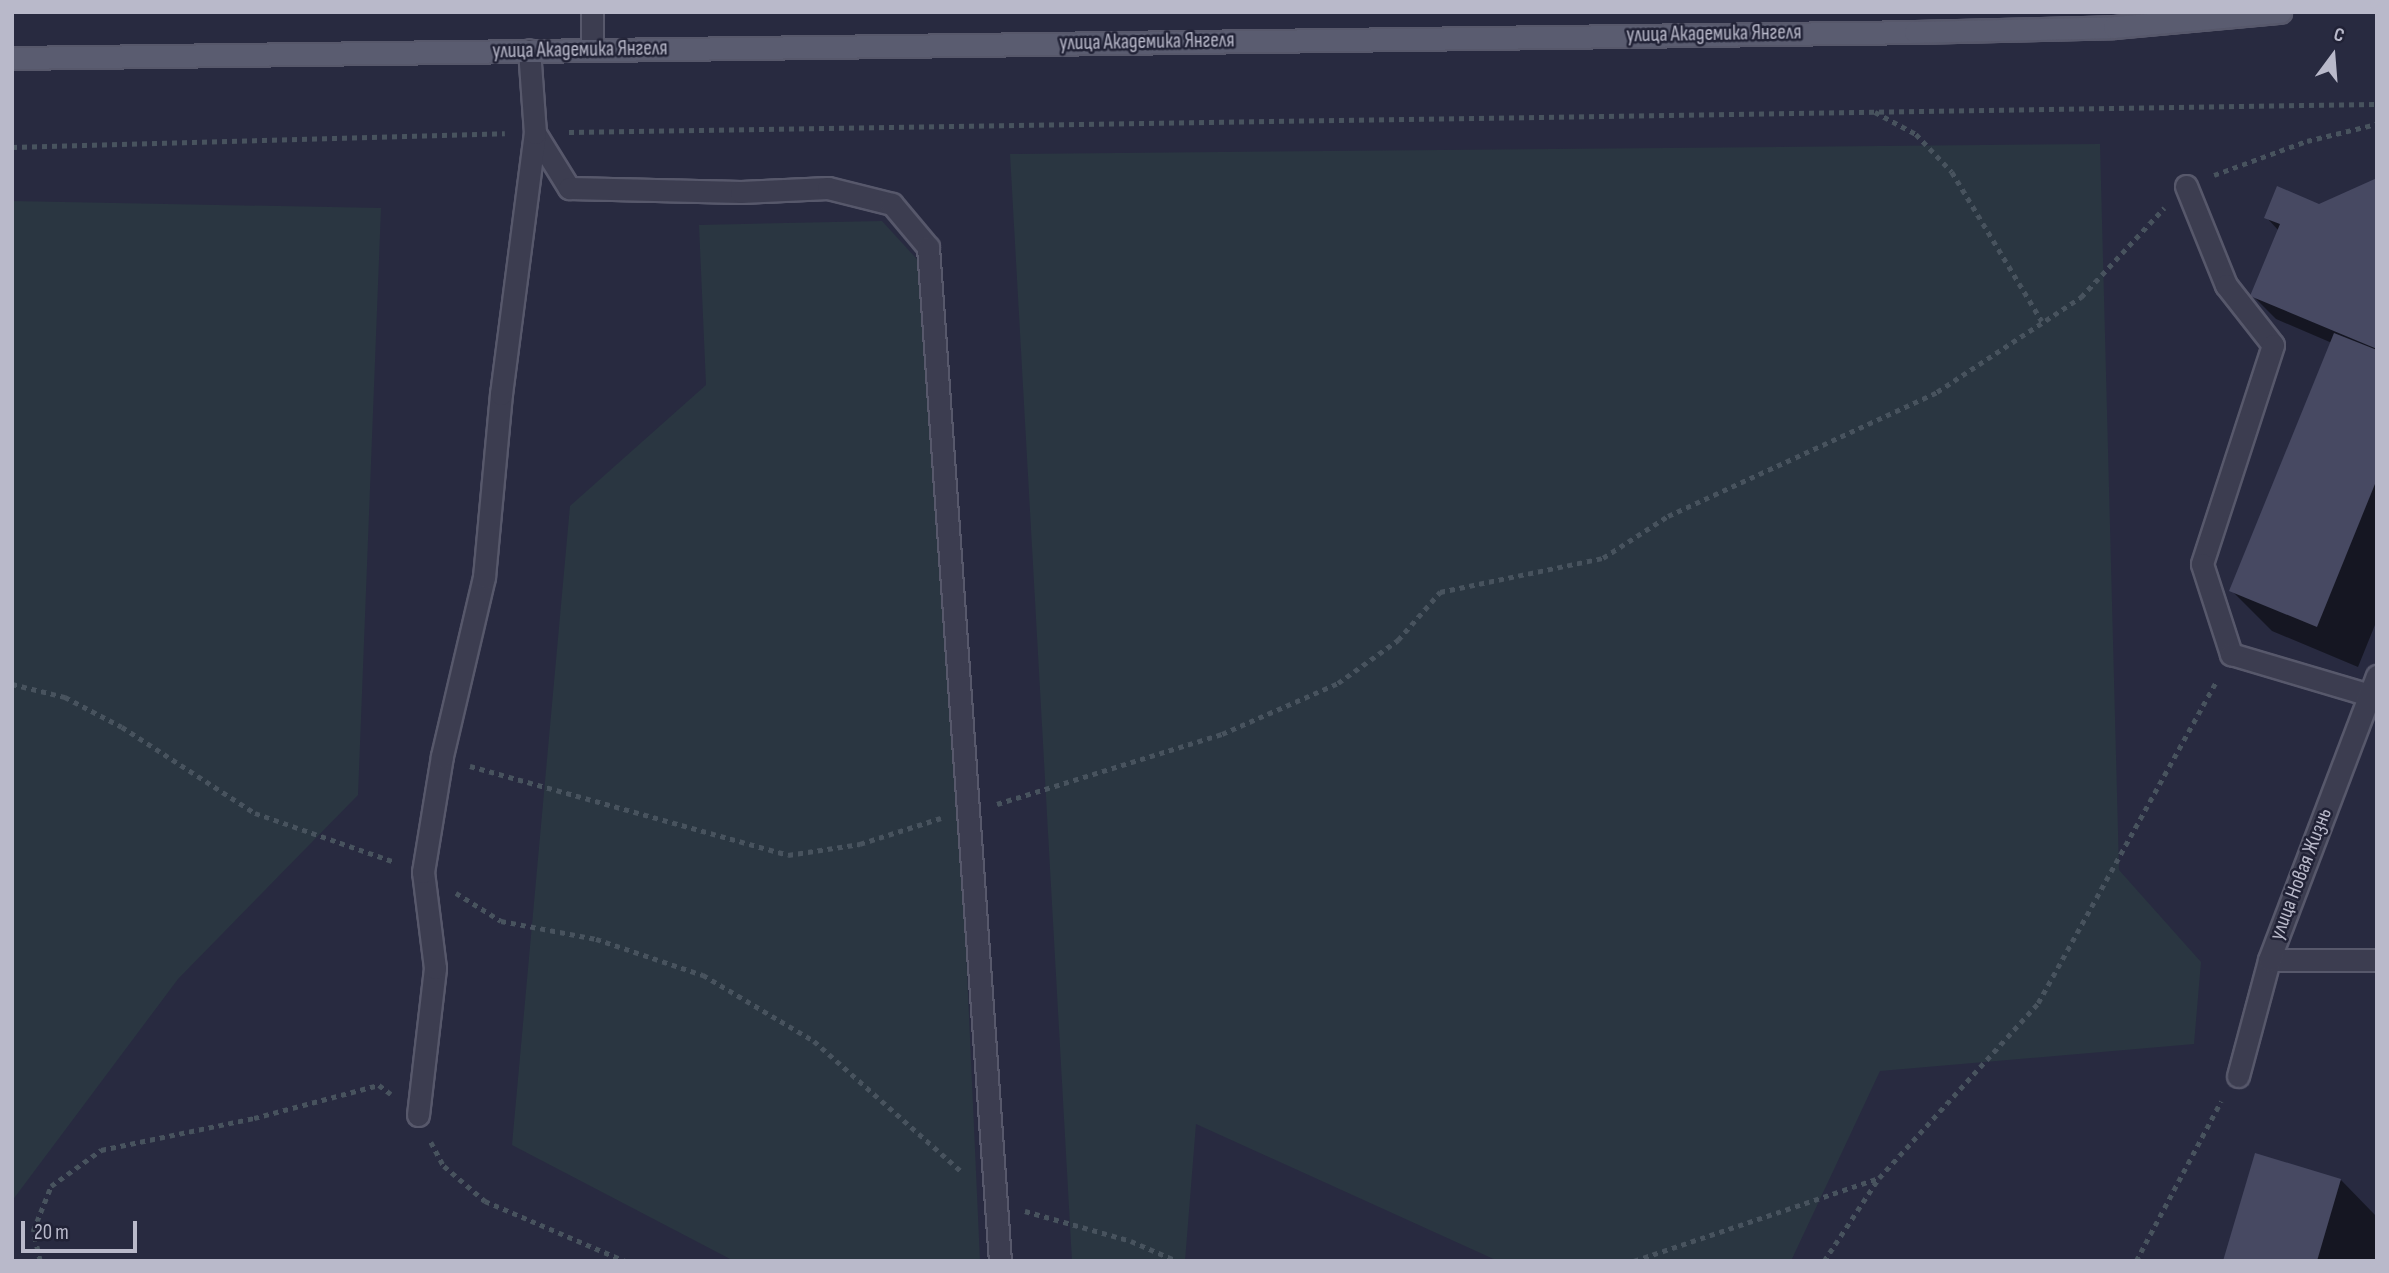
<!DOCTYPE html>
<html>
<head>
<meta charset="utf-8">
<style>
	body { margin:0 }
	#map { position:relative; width:2389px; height:1273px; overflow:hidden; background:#282a40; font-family:"Sofia Sans Condensed",sans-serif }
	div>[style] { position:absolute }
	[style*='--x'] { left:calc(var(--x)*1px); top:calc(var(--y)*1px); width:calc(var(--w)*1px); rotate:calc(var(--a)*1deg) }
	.green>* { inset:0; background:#2a3641 }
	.shadow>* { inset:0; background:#0007 }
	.building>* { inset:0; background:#474962 }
	.path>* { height:4.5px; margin-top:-2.25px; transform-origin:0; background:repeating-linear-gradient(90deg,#48535e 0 5px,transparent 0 10px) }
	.roads { filter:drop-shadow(2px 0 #57586b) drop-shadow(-2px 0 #57586b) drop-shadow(0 2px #57586b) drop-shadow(0 -2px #57586b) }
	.minor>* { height:21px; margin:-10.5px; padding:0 10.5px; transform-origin:10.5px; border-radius:10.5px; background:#3c3d50 }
	.major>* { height:21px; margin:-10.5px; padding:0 10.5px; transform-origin:10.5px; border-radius:10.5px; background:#5a5c70 }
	span { translate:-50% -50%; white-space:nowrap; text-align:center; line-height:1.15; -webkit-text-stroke:5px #212236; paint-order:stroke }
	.street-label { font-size:21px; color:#b9b9ca }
	.frame { position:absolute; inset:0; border:14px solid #b9b9ca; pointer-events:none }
	.north { position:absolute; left:2298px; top:21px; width:70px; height:70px; -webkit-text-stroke:5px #212236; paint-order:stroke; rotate:16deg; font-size:19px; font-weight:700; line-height:28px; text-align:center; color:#b9b9ca }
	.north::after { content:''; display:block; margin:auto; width:24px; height:32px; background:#b9b9ca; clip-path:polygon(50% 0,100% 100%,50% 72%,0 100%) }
	.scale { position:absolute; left:21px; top:1221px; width:116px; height:32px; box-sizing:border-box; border:4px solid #b9b9ca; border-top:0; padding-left:9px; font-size:21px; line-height:24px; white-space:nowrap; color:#b9b9ca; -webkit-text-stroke:5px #212236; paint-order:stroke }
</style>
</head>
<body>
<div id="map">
	<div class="green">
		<div style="clip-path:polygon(2100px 144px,2119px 870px,2201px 962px,2194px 1044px,1880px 1071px,1791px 1261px,1498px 1261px,1196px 1124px,1185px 1261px,1072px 1261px,1010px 154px)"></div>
		<div style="clip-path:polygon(12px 201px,381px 208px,358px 795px,178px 979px,12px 1201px)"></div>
		<div style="clip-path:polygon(882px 221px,936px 280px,980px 1261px,734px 1261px,512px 1145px,570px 506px,706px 385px,699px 225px)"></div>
	</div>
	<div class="shadow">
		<div style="clip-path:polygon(2377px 180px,2377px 620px,2358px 667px,2272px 631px,2231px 590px,2332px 343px,2276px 319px,2252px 295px,2279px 231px,2266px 217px,2319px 206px)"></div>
		<div style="clip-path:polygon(2341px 1180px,2377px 1217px,2377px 1261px,2225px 1261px)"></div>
	</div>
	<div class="building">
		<div style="clip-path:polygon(2377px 178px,2377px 349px,2250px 296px,2280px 224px,2264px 218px,2277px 186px,2319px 204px)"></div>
		<div style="clip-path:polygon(2334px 333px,2377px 350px,2377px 479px,2317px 627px,2229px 591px)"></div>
		<div style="clip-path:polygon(2255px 1153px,2341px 1179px,2317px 1261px,2223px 1261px)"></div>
	</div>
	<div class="path">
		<div style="--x:1875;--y:112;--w:47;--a:28.2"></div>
		<div style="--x:1916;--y:134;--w:52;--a:46.5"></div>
		<div style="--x:1952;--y:172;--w:174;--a:58.9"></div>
		<div style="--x:569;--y:132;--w:1808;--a:-0.89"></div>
		<div style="--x:12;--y:147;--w:493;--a:-1.6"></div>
		<div style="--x:2214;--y:175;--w:99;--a:-20.1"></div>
		<div style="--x:2307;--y:141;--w:72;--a:-13.7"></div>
		<div style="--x:12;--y:684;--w:55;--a:13.8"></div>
		<div style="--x:65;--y:697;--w:64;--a:27.8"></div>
		<div style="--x:122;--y:727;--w:158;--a:32.9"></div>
		<div style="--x:255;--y:813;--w:148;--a:19.3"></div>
		<div style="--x:470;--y:766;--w:330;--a:15.6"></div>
		<div style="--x:788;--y:855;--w:73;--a:-8.7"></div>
		<div style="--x:860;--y:844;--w:85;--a:-17.8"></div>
		<div style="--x:997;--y:804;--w:236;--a:-17.3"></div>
		<div style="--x:1222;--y:734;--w:127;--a:-23.7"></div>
		<div style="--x:1338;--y:683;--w:74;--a:-35.6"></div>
		<div style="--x:1398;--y:640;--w:64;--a:-48.8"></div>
		<div style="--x:1440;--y:592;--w:167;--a:-11.8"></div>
		<div style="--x:1603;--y:558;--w:77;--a:-32.9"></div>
		<div style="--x:1668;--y:516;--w:296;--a:-24.7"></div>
		<div style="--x:1937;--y:392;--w:173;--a:-33.4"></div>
		<div style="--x:2081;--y:297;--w:122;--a:-47"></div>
		<div style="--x:456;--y:893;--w:53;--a:31.9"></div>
		<div style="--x:501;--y:921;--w:97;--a:10.7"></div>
		<div style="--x:596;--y:939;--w:113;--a:18.6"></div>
		<div style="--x:703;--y:975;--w:129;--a:30.7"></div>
		<div style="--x:814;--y:1041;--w:198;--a:41.5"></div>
		<div style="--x:431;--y:1142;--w:27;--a:62"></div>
		<div style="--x:444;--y:1166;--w:54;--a:40.5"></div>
		<div style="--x:485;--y:1201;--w:152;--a:23.2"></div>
		<div style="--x:1025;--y:1211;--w:110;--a:15.8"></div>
		<div style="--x:1131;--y:1241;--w:50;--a:23.5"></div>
		<div style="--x:40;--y:1261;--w:31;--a:-103"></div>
		<div style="--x:33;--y:1231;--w:48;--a:-68.2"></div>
		<div style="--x:51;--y:1186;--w:62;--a:-35.8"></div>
		<div style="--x:101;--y:1150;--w:156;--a:-11.8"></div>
		<div style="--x:254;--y:1118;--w:129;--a:-14.8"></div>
		<div style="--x:379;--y:1085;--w:15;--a:37"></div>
		<div style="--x:1634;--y:1261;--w:259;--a:-18.7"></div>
		<div style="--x:1879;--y:1178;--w:236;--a:-47.7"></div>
		<div style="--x:2038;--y:1003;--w:369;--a:-61"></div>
		<div style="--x:1824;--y:1261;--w:98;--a:-56.6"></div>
		<div style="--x:2136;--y:1261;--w:181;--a:-62"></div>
	</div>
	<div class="roads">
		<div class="minor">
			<div style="--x:592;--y:49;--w:37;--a:-90"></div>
			<div style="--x:535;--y:133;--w:65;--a:58.3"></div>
			<div style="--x:569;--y:188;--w:172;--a:1.3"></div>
			<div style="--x:741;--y:192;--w:87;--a:-2.6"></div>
			<div style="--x:828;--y:188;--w:66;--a:14"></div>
			<div style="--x:892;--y:204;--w:56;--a:50.1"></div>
			<div style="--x:928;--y:247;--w:1017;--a:85.94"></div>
			<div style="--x:2186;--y:186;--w:107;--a:68"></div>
			<div style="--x:2226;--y:285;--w:76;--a:51.9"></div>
			<div style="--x:2273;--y:345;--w:230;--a:108"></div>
			<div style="--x:2202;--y:564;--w:95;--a:72.1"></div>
			<div style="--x:2231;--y:654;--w:144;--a:16.5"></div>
			<div style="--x:2269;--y:960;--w:108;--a:0"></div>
			<div style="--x:2238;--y:1076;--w:120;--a:-75"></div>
			<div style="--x:2269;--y:960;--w:304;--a:-69.2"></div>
			<div style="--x:418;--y:1115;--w:148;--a:-83.4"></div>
			<div style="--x:435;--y:968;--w:97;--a:-97.1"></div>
			<div style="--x:423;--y:872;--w:118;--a:-80.7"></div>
			<div style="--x:442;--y:756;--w:184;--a:-76.8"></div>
			<div style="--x:484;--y:577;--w:184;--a:-84.7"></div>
			<div style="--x:501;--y:394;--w:263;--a:-82.6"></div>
			<div style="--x:535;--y:133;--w:83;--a:-94.1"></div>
		</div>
		<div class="major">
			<div style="--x:12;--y:58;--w:1903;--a:-0.78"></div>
			<div style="--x:1915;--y:32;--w:199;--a:-1.4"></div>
			<div style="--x:2114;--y:27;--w:167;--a:-5.2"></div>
		</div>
	</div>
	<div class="street-label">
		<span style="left:1714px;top:34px;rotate:-1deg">улица Академика Янгеля</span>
		<span style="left:1147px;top:42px;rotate:-1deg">улица Академика Янгеля</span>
		<span style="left:580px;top:50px;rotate:-1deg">улица Академика Янгеля</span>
		<span style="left:2301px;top:874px;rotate:-69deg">улица Новая Жизнь</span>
	</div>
	<div class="frame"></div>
	<div class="north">С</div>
	<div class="scale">20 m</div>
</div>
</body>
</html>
